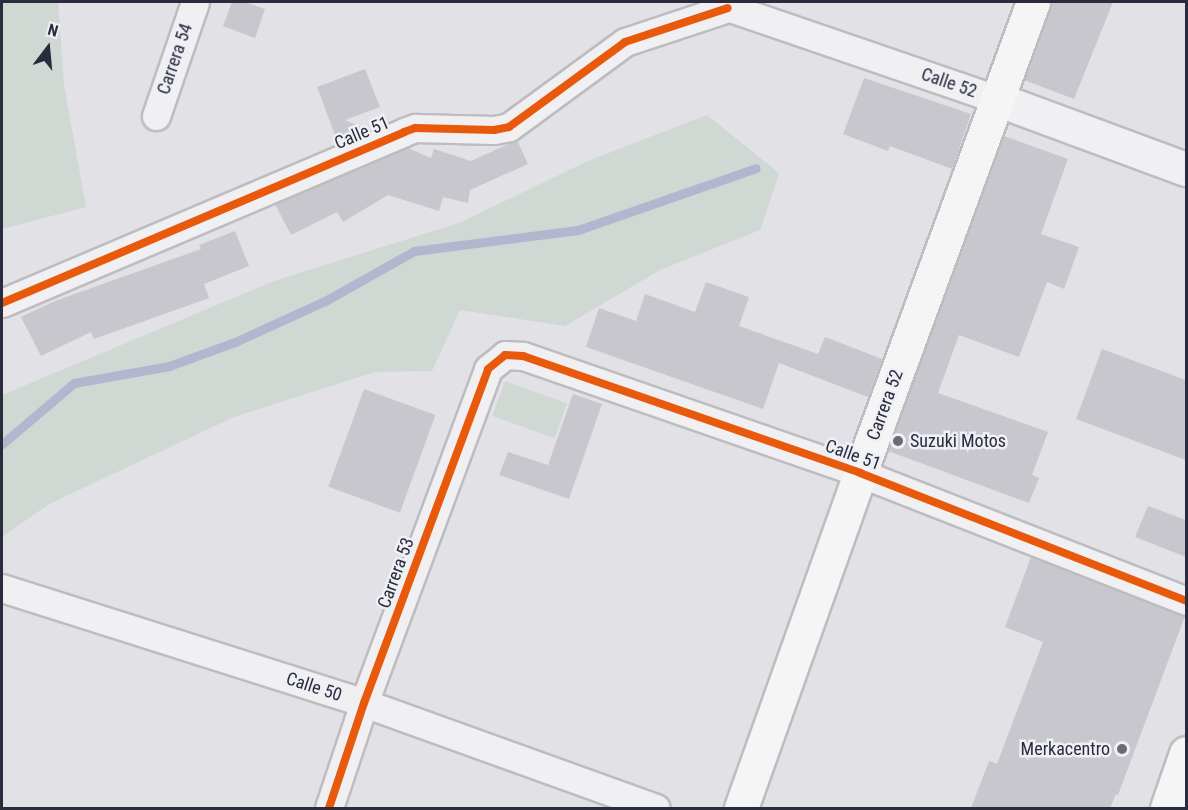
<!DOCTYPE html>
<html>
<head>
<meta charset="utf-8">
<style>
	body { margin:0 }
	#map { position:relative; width:1188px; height:810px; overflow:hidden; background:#e1e1e6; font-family:"Roboto Condensed",sans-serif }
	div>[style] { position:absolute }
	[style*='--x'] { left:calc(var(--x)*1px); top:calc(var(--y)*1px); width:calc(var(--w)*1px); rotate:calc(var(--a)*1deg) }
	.green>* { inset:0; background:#cfd8d2; transform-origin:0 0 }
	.stream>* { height:9px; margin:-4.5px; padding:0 4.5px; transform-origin:4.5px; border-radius:4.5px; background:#b1b7ce }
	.building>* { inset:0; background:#c7c7cd; transform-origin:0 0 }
	.roads { filter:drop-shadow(2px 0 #bdbdc1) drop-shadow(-2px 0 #bdbdc1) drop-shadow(0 2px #bdbdc1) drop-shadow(0 -2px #bdbdc1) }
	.minor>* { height:27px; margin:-13.5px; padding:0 13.5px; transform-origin:13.5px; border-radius:13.5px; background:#f0f0f3 }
	.tertiary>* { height:33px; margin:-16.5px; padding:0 16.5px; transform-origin:16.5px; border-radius:16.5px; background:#f0f0f3 }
	.secondary>* { height:33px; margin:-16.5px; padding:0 16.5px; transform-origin:16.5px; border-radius:16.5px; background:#f5f5f6 }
	.cycleway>* { height:8px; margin:-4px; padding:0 4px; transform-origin:4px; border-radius:4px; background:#e8590c }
	.dots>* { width:16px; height:16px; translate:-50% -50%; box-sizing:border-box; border:3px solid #eff0f5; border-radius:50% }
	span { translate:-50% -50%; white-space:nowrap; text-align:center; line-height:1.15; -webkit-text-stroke:5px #eff0f5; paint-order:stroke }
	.street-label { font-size:18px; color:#2a2b3d }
	.poi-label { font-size:18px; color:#2a2b3d }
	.left { translate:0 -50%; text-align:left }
	.right { translate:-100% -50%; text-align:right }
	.frame { position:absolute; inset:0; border:3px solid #2a2b3d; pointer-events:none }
	.north { position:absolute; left:18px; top:18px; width:60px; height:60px; -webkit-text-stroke:4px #eff0f5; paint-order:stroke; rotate:16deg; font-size:16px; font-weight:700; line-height:24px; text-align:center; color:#2a2b3d }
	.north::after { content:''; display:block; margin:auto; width:21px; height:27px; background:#2a2b3d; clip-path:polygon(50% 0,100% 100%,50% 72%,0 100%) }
</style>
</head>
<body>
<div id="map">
	<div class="green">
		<div style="clip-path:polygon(2px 2px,58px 2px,64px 85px,86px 207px,2px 229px)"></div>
		<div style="clip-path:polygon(707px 115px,779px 173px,760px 230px,660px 270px,565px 326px,460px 310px,432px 371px,375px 372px,234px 417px,49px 504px,2px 537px,2px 395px,274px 281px,459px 223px,588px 161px)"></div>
		<div style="left:505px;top:381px;width:66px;height:37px;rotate:20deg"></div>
	</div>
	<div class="stream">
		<div style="--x:2;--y:444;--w:94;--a:-40.3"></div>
		<div style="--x:74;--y:383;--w:97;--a:-10.1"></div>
		<div style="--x:169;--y:366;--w:70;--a:-20"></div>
		<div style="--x:235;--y:342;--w:99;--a:-24.5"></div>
		<div style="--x:325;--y:301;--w:102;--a:-29.3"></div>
		<div style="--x:414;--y:251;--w:165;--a:-7.3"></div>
		<div style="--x:578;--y:230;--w:188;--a:-19.2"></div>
	</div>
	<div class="building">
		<div style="clip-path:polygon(232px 2px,245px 2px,265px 9px,255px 38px,223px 26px)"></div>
		<div style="clip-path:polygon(1053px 2px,1113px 2px,1074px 99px,1024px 80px)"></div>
		<div style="clip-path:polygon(365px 69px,380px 107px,345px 120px,368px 130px,338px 143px,317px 87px)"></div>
		<div style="clip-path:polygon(864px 78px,971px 114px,952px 169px,890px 146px,888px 151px,843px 134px)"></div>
		<div style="clip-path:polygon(1004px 136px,1068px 159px,1041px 234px,1079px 247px,1064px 289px,1047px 282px,1019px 357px,959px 335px,938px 393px,1048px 432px,1032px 475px,1039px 478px,1029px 503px,888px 451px)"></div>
		<div style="clip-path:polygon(517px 140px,528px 164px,470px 190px,468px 203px,443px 197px,439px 211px,388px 195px,343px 222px,337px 212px,291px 235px,275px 204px,408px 148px,431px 158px,434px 149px,471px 161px)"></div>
		<div style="clip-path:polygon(235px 231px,249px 266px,204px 284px,209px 298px,94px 339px,91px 332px,41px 356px,21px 317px,55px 301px,201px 249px,199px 245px)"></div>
		<div style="clip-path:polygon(706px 282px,749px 297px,739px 326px,818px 354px,825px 337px,882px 359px,868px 397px,779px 363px,763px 409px,586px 347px,599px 308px,636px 321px,645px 294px,695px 312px)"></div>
		<div style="clip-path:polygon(1102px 349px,1186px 380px,1186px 460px,1076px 419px)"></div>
		<div style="left:364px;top:389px;width:76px;height:104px;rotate:20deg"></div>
		<div style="clip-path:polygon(573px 394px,602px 404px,569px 499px,499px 475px,508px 452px,548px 465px)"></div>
		<div style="clip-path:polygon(1148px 506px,1186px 520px,1186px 557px,1135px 537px)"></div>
		<div style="clip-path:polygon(1031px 557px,1185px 616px,1118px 795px,1116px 794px,1110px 808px,971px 808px,989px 761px,997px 764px,1043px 642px,1005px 627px)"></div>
	</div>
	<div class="roads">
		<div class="minor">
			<div style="--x:713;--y:2;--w:302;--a:18.9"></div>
			<div style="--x:156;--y:116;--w:120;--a:-71.1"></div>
			<div style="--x:2;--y:303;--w:437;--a:-23"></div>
			<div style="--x:404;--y:132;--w:12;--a:-20"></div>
			<div style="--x:415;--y:128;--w:79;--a:1.5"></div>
			<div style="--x:494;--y:130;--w:15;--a:-11"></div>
			<div style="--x:509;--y:127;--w:144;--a:-36.2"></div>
			<div style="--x:625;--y:42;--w:108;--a:-18.3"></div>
			<div style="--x:2;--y:588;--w:380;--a:17.6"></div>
			<div style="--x:364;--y:703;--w:310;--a:19.8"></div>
			<div style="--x:329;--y:808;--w:111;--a:-71.6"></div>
			<div style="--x:364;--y:703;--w:356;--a:-69.6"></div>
			<div style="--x:488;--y:369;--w:22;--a:-39"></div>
			<div style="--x:505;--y:355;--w:18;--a:3"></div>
			<div style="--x:523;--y:356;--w:357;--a:19.1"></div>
			<div style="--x:860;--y:473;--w:350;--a:21.4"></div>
		</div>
		<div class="tertiary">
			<div style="--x:999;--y:100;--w:199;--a:20.3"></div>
		</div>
		<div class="secondary">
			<div style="--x:741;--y:808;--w:356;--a:-70.4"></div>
			<div style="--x:860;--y:473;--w:502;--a:-69.83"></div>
			<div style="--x:1167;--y:808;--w:58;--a:-70.9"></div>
		</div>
	</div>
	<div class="cycleway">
		<div style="--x:2;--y:303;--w:437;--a:-23"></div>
		<div style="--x:404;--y:132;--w:12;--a:-20"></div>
		<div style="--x:415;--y:128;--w:79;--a:1.5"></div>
		<div style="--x:494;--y:130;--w:15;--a:-11"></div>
		<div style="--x:509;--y:127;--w:144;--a:-36.2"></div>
		<div style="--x:625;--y:42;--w:108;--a:-18.3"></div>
		<div style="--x:329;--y:808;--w:111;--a:-71.6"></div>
		<div style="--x:364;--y:703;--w:356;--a:-69.6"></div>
		<div style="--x:488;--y:369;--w:22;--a:-39"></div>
		<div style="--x:505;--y:355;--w:18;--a:3"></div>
		<div style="--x:523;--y:356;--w:357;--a:19.1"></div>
		<div style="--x:860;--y:473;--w:350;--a:21.4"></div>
	</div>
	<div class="dots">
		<div style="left:898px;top:441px;background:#6a6b78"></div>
		<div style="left:1122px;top:749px;background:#6a6b78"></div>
	</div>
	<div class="street-label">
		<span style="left:175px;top:59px;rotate:-71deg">Carrera 54</span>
		<span style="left:949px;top:83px;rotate:19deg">Calle 52</span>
		<span style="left:362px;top:133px;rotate:-23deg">Calle 51</span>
		<span style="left:885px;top:405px;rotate:-70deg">Carrera 52</span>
		<span style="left:853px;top:455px;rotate:20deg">Calle 51</span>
		<span style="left:396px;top:573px;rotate:-70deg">Carrera 53</span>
		<span style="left:314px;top:687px;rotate:18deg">Calle 50</span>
	</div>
	<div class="poi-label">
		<span class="left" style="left:910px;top:441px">Suzuki Motos</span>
		<span class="right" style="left:1110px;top:749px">Merkacentro</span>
	</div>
	<div class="frame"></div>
	<div class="north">N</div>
</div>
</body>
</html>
